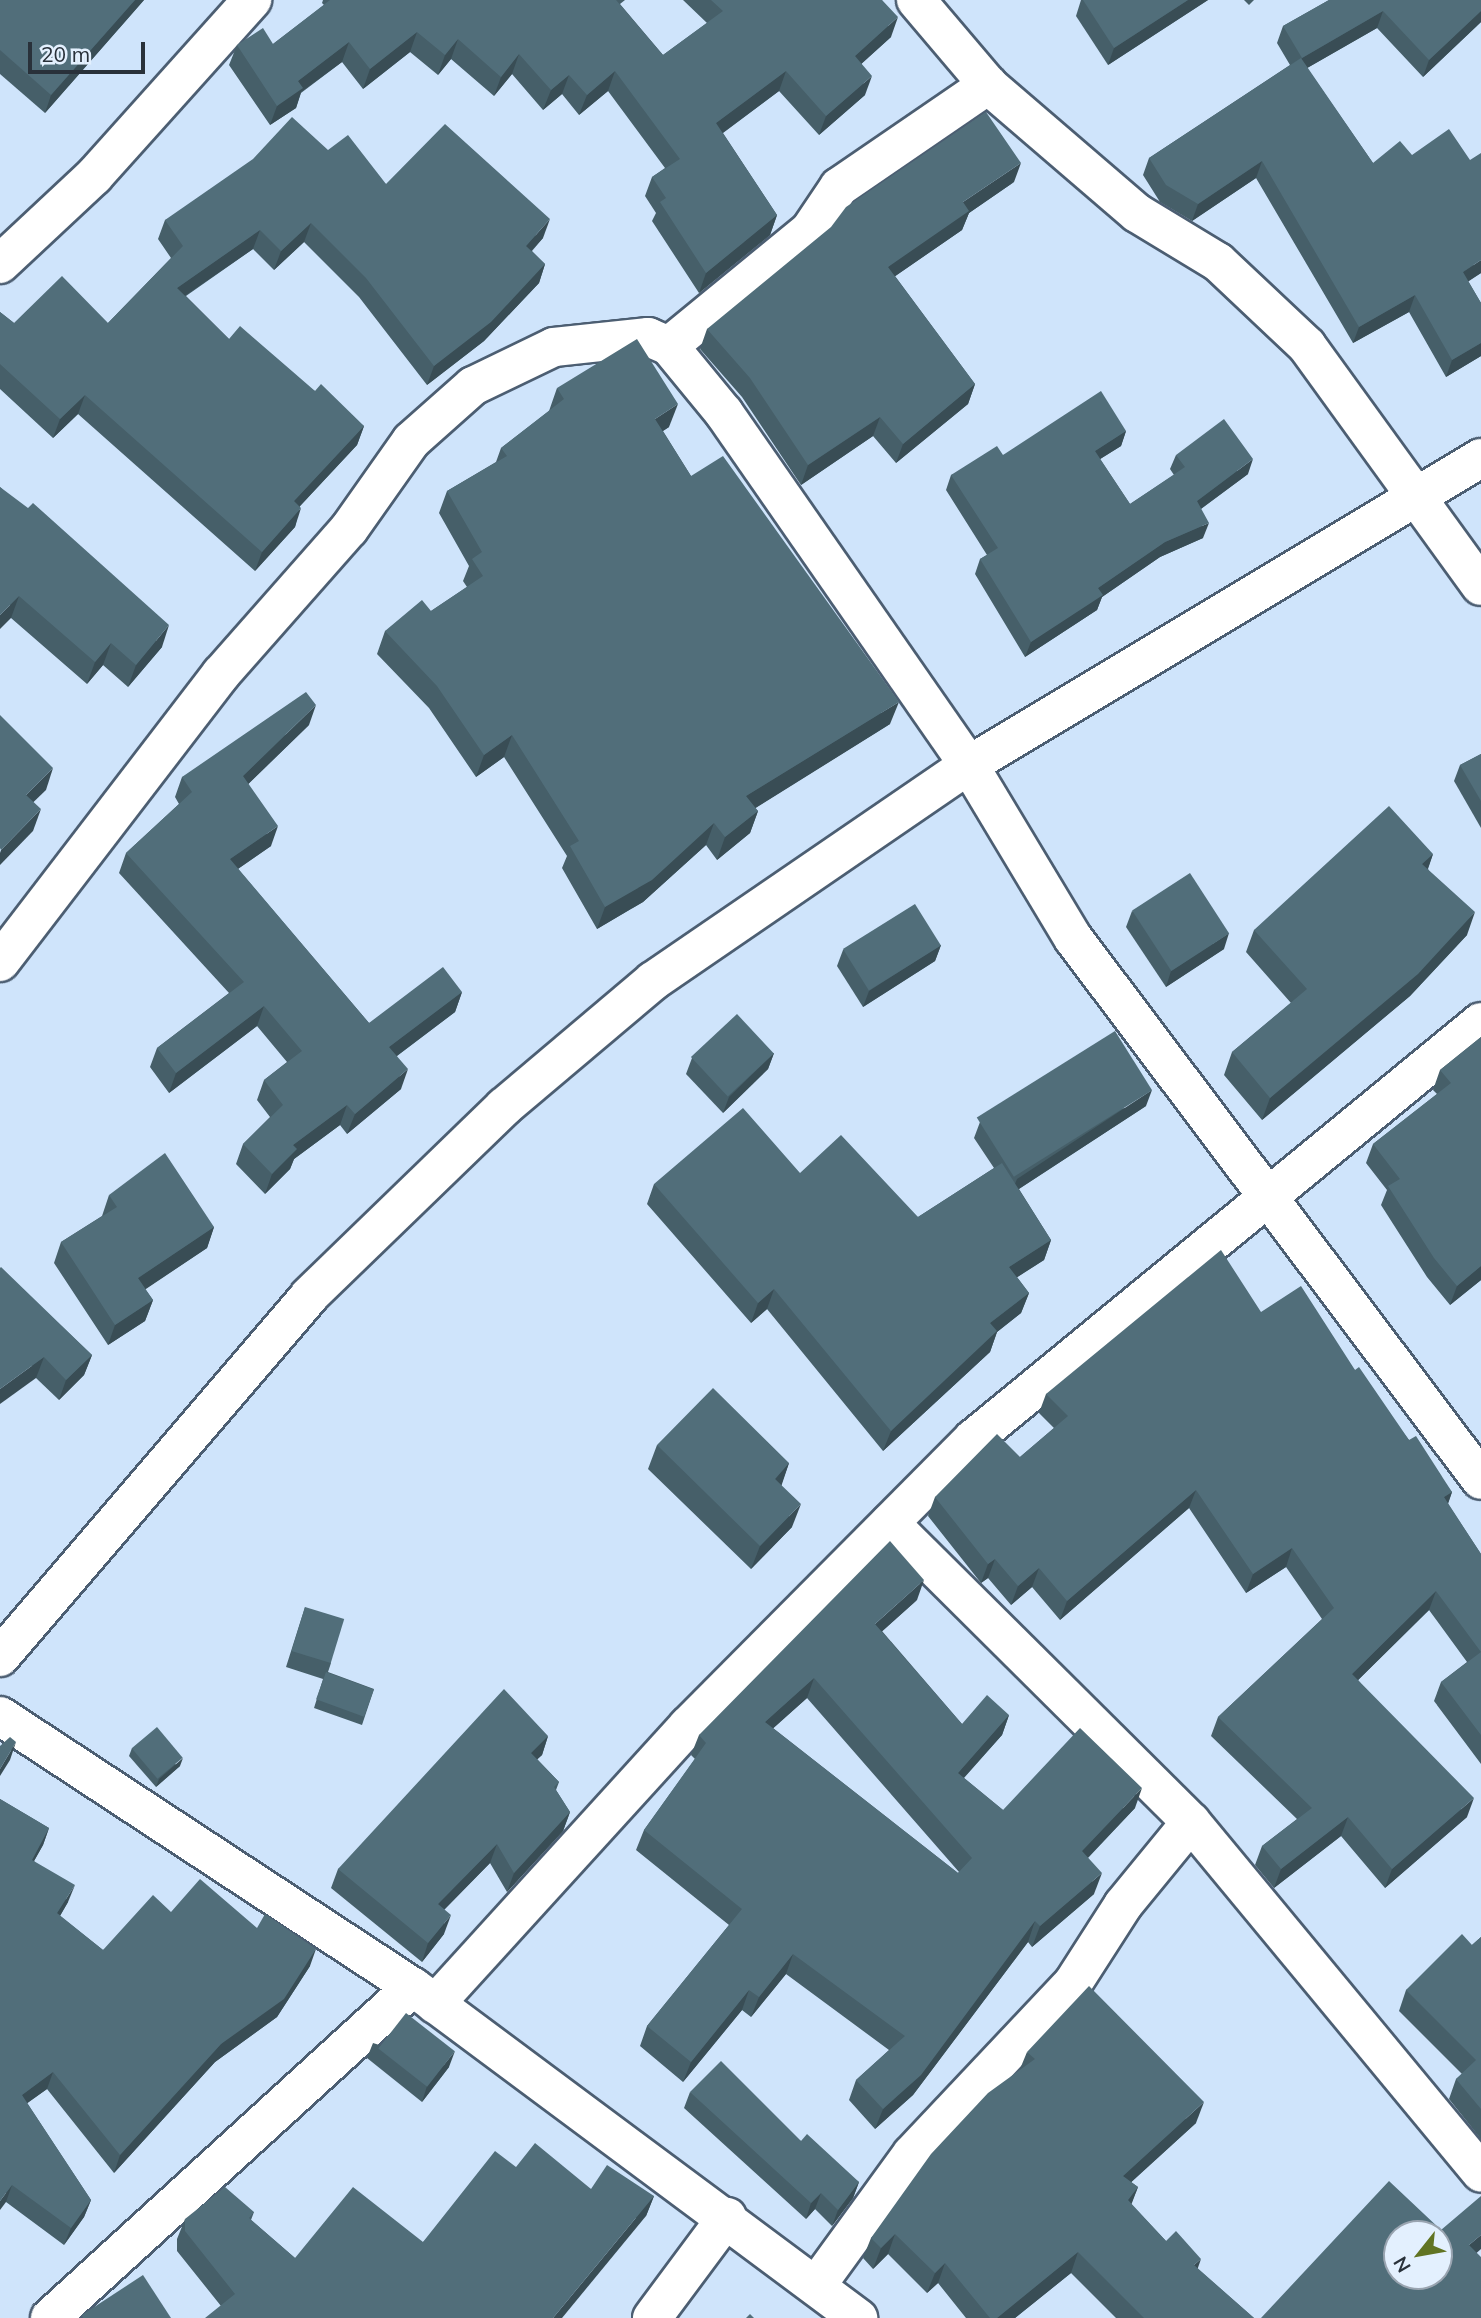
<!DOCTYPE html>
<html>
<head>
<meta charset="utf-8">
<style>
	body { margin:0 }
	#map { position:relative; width:1481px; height:2318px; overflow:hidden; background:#cfe4fb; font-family:Mulish,sans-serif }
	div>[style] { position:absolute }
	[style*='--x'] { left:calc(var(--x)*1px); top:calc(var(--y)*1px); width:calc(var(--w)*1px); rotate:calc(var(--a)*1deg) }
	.roads { filter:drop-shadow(2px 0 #4c5e72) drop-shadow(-2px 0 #4c5e72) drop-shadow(0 2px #4c5e72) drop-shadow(0 -2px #4c5e72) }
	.minor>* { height:38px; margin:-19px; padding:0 19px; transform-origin:19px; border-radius:19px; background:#fff }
	.wall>* { inset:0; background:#465f69 }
	.shaded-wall>* { inset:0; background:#394d55 }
	.building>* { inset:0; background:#516e7a; transform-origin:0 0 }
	span { translate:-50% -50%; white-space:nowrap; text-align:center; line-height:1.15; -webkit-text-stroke:7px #e3f0fe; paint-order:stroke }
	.north { position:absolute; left:1383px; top:2220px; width:70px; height:70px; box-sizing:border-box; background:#e3f0fe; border:2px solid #99a4b0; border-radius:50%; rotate:239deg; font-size:19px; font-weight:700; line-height:28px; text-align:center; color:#29313a }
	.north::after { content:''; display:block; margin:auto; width:24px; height:32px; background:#617423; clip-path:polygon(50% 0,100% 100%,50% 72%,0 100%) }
	.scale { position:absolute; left:28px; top:42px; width:117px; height:32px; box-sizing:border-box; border:4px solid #29313a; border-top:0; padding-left:9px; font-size:21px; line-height:24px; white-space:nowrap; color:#29313a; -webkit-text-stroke:5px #e3f0fe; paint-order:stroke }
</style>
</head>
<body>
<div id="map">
	<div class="roads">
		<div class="minor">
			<div style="--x:916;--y:0;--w:111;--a:49.7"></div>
			<div style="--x:988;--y:85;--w:196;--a:40.7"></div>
			<div style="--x:1137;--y:213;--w:95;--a:31.2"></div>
			<div style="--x:1218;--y:262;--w:122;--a:43.3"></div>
			<div style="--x:1307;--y:346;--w:296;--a:54.1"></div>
			<div style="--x:0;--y:264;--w:129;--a:-43.1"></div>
			<div style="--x:94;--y:176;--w:237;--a:-48.1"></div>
			<div style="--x:669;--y:346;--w:183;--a:-39.4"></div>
			<div style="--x:810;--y:230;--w:52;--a:-56"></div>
			<div style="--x:839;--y:187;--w:181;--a:-34.4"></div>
			<div style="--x:0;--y:962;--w:363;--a:-52.5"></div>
			<div style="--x:221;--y:674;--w:193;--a:-48.6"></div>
			<div style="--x:349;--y:529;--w:108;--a:-54.8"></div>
			<div style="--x:411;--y:441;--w:83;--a:-41.6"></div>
			<div style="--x:473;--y:386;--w:90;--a:-25.7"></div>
			<div style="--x:554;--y:347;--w:95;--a:-6.1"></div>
			<div style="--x:648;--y:337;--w:23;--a:23"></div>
			<div style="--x:669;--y:346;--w:87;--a:50.6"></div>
			<div style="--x:724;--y:413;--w:429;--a:55.2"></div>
			<div style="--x:969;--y:765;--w:202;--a:59"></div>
			<div style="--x:1073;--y:938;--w:678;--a:53.03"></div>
			<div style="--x:890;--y:1523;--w:424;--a:44.8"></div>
			<div style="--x:1191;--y:1822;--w:455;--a:50.4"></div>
			<div style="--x:0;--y:1657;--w:475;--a:-49.4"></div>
			<div style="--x:309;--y:1296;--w:272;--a:-44.1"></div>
			<div style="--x:504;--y:1107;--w:195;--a:-40.2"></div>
			<div style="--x:653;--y:981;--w:383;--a:-34.4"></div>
			<div style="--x:969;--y:765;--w:597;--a:-30.95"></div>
			<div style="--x:0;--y:1716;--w:494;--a:33.3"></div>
			<div style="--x:413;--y:1987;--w:555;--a:36.64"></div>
			<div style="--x:435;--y:2004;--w:376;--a:-47.7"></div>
			<div style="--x:688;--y:1726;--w:404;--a:-45.2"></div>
			<div style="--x:973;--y:1439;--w:657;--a:-39.38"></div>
			<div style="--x:816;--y:2286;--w:163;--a:-54"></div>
			<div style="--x:912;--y:2154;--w:235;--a:-46.7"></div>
			<div style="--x:1073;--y:1983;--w:93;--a:-57.3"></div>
			<div style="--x:1123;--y:1905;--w:107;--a:-50.7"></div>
			<div style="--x:50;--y:2318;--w:491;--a:-42.4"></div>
			<div style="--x:652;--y:2318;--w:126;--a:-53.4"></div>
		</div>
	</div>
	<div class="wall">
		<div style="clip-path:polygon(0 0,144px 0,45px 113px,0 74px)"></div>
		<div style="clip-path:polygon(323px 0,625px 0,620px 4px,663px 55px,707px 23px,683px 0,882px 0,891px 37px,861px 64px,865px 95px,819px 135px,779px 91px,723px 133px,777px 215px,770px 235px,699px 293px,652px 221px,656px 213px,645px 196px,652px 177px,665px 168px,608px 91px,579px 115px,562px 94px,543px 110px,512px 74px,494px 96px,451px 59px,438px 75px,410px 52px,363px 89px,342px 62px,301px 93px,296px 108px,270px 125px,229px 65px,237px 45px,273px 44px,324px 5px,322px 3px)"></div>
		<div style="clip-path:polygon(1081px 0,1208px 0,1108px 65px,1076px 16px)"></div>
		<div style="clip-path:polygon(1244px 0,1254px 0,1249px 5px)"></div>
		<div style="clip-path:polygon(1329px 0,1481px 0,1481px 22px,1423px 77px,1377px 28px,1307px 68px,1373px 163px,1481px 273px,1468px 281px,1481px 303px,1481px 356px,1446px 377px,1409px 312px,1353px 343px,1256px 178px,1192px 221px,1160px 202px,1143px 175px,1149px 158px,1290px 65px,1277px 43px,1283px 26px)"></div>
		<div style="clip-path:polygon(328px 150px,386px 184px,543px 238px,532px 251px,545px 264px,539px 283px,484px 341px,427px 385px,359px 297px,304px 242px,274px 270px,253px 249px,186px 296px,229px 339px,315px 391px,364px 426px,357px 445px,300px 506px,295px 527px,255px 571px,78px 414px,53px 438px,0 389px,0 312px,14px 323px,108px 323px,171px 258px,158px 239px,165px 220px)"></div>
		<div style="clip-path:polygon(1014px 182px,969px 213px,962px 230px,895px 276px,975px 384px,968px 404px,896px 463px,873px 436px,801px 485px,742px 397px,700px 349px,707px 329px)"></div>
		<div style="clip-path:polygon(557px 388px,669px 427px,663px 431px,691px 476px,890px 724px,755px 808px,758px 811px,750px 833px,717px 860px,706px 845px,643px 902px,597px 929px,562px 868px,567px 856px,504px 757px,476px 777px,429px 708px,377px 654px,385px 631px,431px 611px,467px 587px,463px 581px,469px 566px,439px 513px,447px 491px,496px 462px,501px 448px,549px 411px)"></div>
		<div style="clip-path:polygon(1126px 431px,1121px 446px,1100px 459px,1130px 504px,1174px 475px,1170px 469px,1176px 455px,1248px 474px,1201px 509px,1203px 538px,1160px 557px,1102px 597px,1097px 610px,1025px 657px,975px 574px,980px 559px,987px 555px,946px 490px,951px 475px,1003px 455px)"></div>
		<div style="clip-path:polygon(0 487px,162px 647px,128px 687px,103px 665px,87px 684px,11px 618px)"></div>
		<div style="clip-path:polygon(309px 725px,248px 784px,271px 846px,238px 869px,369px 1023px,462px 992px,455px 1012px,397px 1056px,401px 1089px,347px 1134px,340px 1125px,294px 1159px,290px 1169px,265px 1194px,236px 1164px,243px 1144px,270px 1117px,257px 1100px,264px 1080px,287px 1062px,257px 1026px,169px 1093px,150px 1067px,157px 1048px,229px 993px,119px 873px,126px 853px,179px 804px,175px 797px,182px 777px)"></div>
		<div style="clip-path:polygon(1481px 754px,1481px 828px,1454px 781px,1460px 765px)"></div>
		<div style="clip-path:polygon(1433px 854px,1428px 869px,1467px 935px,1410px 996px,1262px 1120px,1224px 1075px,1232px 1052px,1291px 1003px,1246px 952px,1254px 930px)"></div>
		<div style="clip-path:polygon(1132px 911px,1224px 949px,1166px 987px,1126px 927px)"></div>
		<div style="clip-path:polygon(941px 945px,935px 961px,863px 1007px,837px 966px,843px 950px)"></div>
		<div style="clip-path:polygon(1481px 1037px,1481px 1280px,1450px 1305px,1427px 1277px,1381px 1205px,1387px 1190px,1366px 1163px,1373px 1144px,1437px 1094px,1433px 1090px,1440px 1070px)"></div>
		<div style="clip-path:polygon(774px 1053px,768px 1069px,723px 1113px,686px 1074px,692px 1058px)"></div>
		<div style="clip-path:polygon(1146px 1106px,1019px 1189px,1051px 1240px,1044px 1260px,1017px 1277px,1029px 1293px,1021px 1313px,997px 1332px,990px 1352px,883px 1451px,767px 1309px,751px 1323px,647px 1204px,654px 1184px,800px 1173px,918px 1217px,994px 1168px,974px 1138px,980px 1122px)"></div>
		<div style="clip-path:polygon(109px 1195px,214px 1227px,207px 1248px,145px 1289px,153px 1300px,145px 1321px,108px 1345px,54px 1263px,61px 1242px,102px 1216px)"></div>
		<div style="clip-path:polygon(0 1268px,92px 1355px,84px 1375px,59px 1400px,36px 1378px)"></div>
		<div style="clip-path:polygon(1261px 1312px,1355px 1370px,1409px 1440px,1452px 1492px,1448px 1504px,1481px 1554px,1481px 1764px,1434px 1701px,1441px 1682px,1467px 1662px,1429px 1610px,1358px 1680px,1467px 1817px,1385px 1888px,1341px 1836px,1274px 1888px,1255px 1865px,1262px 1846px,1297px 1819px,1211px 1736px,1218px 1717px,1322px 1619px,1286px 1567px,1246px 1593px,1189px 1508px,1060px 1620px,1032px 1587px,1011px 1605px,988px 1578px,981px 1583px,928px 1516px,935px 1497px,1020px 1457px,1054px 1428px,1039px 1413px,1046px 1394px)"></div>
		<div style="clip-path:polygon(657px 1445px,789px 1463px,781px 1485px,792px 1527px,751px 1569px,648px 1469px)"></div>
		<div style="clip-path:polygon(evenodd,917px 1600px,882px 1631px,962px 1724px,1009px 1715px,1002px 1735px,964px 1778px,1003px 1810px,1135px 1808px,1088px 1858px,1094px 1894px,1032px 1947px,1028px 1942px,913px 2095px,875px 2129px,849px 2100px,856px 2080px,889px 2050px,786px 1974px,751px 2017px,742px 2010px,683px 2082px,640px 2046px,647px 2026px,729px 1925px,636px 1850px,644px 1830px,695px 1759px,691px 1755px,699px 1735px,917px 1600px,807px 1698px,959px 1872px,958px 1873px,773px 1728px,807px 1698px)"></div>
		<div style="clip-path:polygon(305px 1607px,331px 1663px,328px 1672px,374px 1689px,362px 1725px,314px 1708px,323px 1679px,286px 1667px)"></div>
		<div style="clip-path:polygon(548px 1736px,542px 1755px,537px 1759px,559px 1782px,556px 1790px,570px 1812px,563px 1831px,507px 1892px,490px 1863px,444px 1910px,444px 1934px,422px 1962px,331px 1888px,338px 1869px)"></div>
		<div style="clip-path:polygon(132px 1748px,180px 1766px,156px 1787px,129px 1756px)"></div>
		<div style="clip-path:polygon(0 1799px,49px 1828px,43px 1845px,34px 1861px,68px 1902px,60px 1916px,103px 1950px,171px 1912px,257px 1928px,310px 1966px,277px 2017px,215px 2062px,114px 2173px,47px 2089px,27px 2103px,91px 2200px,84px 2217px,64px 2245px,6px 2202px)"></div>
		<div style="clip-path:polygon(1481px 1937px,1481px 2139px,1449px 2099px,1456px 2079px,1462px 2074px,1399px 2011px,1406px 1990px,1472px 1945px)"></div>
		<div style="clip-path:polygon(373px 2043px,449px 2067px,422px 2102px,367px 2058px)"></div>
		<div style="clip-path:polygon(1027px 2052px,1196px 2123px,1131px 2182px,1138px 2187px,1131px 2204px,1166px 2241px,1254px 2318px,1116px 2318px,1071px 2273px,1015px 2318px,966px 2318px,938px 2283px,927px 2293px,888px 2254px,873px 2269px,863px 2258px,871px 2238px,1020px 2069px)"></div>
		<div style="clip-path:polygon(690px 2092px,801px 2141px,859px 2182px,853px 2198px,832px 2226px,815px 2209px,806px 2219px,684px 2108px)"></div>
		<div style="clip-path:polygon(516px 2167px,591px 2189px,654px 2196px,646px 2216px,221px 2306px,177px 2251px,177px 2239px,185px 2219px,254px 2212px,251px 2220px,295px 2258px,423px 2242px)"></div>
	</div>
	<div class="shaded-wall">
		<div style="clip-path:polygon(135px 0,144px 0,45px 113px,51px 95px)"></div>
		<div style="clip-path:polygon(1188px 0,1208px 0,1108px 65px,1114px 48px)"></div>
		<div style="clip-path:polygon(1383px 11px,1377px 28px,1295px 75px,1302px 58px)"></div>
		<div style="clip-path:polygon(1481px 11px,1481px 22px,1423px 77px,1429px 60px)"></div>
		<div style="clip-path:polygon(898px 17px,891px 37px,848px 76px,855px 56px)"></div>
		<div style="clip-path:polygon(417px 32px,410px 52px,363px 89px,370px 69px)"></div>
		<div style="clip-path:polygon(458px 39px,451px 59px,438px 75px,445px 55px)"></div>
		<div style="clip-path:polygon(349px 42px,342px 62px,301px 92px,296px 108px,270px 125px,277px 106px,298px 81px)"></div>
		<div style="clip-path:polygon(519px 54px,512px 74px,494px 96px,501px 77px)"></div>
		<div style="clip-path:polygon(615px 71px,608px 91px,579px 115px,587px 95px)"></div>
		<div style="clip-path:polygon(786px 71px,779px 91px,709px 143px,716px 123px)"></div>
		<div style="clip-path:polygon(569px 75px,562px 94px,543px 110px,551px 90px)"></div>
		<div style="clip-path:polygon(872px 76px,865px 95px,819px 135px,826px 116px)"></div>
		<div style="clip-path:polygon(1262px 161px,1256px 178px,1192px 221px,1198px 204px)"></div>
		<div style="clip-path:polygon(1021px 163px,1014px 182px,969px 213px,962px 230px,881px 286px,888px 267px,963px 202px)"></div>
		<div style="clip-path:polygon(777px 215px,770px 235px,699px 293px,706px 273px)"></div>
		<div style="clip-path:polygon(550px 219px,543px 238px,519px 264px,526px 246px)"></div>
		<div style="clip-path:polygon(311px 223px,304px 242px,274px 270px,281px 251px)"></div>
		<div style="clip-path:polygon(260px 230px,253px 249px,170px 306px,177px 288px)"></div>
		<div style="clip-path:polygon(1481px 260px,1481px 273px,1457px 289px,1463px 272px)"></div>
		<div style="clip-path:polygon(545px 264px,539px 283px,484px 341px,427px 385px,434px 366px)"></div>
		<div style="clip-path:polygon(1415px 295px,1409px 312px,1353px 343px,1359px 327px)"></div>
		<div style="clip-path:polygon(1481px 343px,1481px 356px,1446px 377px,1452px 360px)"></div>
		<div style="clip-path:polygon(975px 384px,968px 404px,896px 463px,903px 444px)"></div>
		<div style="clip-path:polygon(85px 395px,78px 414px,53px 438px,60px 419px)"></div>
		<div style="clip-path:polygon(678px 404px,669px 427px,647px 441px,655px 419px)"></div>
		<div style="clip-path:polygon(880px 417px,873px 436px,801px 485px,808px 465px)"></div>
		<div style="clip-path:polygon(364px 426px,357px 445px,287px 520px,294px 501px)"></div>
		<div style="clip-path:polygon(1126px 431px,1121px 446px,1089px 466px,1095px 451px)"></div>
		<div style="clip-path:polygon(1253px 459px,1248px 474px,1191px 516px,1197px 501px)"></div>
		<div style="clip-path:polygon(301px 508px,295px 527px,255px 571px,262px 552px)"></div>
		<div style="clip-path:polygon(1209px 523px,1203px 538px,1160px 557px,1102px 597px,1097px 610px,1025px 657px,1031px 642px,1098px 588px,1165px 542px)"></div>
		<div style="clip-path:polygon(19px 596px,11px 618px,0 629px,0 615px)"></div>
		<div style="clip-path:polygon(169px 625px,162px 647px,128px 687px,136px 665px)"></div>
		<div style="clip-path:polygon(111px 643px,103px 665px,87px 684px,95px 662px)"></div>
		<div style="clip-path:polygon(899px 702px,890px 724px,738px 819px,746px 796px)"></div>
		<div style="clip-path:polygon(316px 705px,309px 725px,236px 796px,243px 776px)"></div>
		<div style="clip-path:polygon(512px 735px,504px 757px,476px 777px,484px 755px)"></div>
		<div style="clip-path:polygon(53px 768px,46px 790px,18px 817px,26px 795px)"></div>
		<div style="clip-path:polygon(41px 809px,33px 831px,0 865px,0 853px,1px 850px)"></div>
		<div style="clip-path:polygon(758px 811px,750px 833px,717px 860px,725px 837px)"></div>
		<div style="clip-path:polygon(714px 823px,706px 845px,643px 902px,597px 929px,605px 907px)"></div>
		<div style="clip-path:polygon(278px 826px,271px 846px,223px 879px,230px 859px)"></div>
		<div style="clip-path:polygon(1433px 854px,1425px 876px,1422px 864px)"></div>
		<div style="clip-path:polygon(1475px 912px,1467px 935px,1410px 996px,1262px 1120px,1270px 1098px)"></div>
		<div style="clip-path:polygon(1229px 933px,1224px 949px,1166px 987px,1171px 971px)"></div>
		<div style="clip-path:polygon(941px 945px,935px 961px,863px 1007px,869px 991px)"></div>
		<div style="clip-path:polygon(462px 992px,455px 1012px,382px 1067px,389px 1047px)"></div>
		<div style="clip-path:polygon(264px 1006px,257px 1026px,169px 1093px,176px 1073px)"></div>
		<div style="clip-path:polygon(774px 1053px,768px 1069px,723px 1113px,729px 1097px)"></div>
		<div style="clip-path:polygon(408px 1069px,401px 1089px,347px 1134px,355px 1114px)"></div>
		<div style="clip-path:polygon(1152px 1090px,1146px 1106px,1011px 1194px,1017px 1179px)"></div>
		<div style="clip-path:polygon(347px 1105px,340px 1125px,294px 1159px,290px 1169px,265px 1194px,272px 1174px,293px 1145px)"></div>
		<div style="clip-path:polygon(214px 1227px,207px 1248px,131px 1299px,138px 1278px)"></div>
		<div style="clip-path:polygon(1051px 1240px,1044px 1260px,1002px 1287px,1009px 1267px)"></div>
		<div style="clip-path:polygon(1481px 1266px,1481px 1280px,1450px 1305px,1457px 1286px)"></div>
		<div style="clip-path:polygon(774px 1289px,767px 1309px,751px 1323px,758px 1303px)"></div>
		<div style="clip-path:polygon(1029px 1293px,1021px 1313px,997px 1332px,990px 1352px,883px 1451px,891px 1431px,990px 1323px)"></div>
		<div style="clip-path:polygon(153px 1300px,145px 1321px,108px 1345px,115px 1325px)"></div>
		<div style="clip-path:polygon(92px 1355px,84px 1375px,59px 1400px,66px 1380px)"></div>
		<div style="clip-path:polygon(44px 1357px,36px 1378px,0 1404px,0 1389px)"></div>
		<div style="clip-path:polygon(789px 1463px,781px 1487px,775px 1479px)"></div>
		<div style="clip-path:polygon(1196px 1490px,1189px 1508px,1060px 1620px,1067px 1601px)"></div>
		<div style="clip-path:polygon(1452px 1492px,1445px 1511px,1444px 1497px)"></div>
		<div style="clip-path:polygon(801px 1504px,792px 1527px,751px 1569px,760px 1546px)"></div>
		<div style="clip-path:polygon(1292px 1548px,1286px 1567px,1246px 1593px,1253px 1574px)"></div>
		<div style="clip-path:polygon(995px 1559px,988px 1578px,981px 1583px,988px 1564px)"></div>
		<div style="clip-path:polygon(1039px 1568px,1032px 1587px,1011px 1605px,1018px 1586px)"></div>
		<div style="clip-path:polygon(924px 1580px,917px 1600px,868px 1644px,875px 1624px)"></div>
		<div style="clip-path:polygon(1436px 1591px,1429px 1610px,1345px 1693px,1352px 1674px)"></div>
		<div style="clip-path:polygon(814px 1678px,807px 1698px,758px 1742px,765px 1722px)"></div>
		<div style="clip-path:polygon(1009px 1715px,1002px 1735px,950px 1793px,958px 1773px)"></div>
		<div style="clip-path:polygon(548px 1736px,542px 1755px,525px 1771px,531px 1753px)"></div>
		<div style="clip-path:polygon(16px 1742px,10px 1760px,0 1776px,0 1769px)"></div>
		<div style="clip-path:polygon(183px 1758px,180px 1766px,156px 1787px,159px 1779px)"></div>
		<div style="clip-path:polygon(1142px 1788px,1135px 1808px,1075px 1871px,1082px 1851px)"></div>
		<div style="clip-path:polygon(1474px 1798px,1467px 1817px,1385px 1888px,1392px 1869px)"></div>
		<div style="clip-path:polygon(570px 1812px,563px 1831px,507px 1892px,514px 1873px)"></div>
		<div style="clip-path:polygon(1348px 1817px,1341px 1836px,1274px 1888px,1281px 1869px)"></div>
		<div style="clip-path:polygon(49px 1828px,43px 1845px,25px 1877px,32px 1860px)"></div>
		<div style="clip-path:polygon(497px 1844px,490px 1863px,431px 1923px,438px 1904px)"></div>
		<div style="clip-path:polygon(1102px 1873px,1094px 1894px,1032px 1947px,1040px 1926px)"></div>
		<div style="clip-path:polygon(75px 1885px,68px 1902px,51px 1931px,57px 1913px)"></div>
		<div style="clip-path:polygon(451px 1915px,444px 1934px,422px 1962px,428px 1943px)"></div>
		<div style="clip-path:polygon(1035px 1921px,1028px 1942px,913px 2095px,875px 2129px,883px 2109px)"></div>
		<div style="clip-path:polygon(316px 1949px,310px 1966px,277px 2017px,215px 2062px,114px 2173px,120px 2155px,221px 2044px)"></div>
		<div style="clip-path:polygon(793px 1954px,786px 1974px,751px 2017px,759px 1997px)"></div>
		<div style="clip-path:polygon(749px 1990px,742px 2010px,683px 2082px,691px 2062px)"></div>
		<div style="clip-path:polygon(455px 2051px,449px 2067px,422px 2102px,427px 2086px)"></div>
		<div style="clip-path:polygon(53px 2072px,47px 2089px,15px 2112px,22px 2095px)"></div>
		<div style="clip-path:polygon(1204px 2102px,1196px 2123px,1115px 2197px,1123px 2176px)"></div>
		<div style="clip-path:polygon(859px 2182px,853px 2198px,832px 2226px,838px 2210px)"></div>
		<div style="clip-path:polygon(12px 2185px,6px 2202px,0 2210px,0 2201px)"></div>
		<div style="clip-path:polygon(1138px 2187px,1130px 2208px,1128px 2200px)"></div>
		<div style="clip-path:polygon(821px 2193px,815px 2209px,806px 2219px,811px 2203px)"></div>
		<div style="clip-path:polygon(654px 2196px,646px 2216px,562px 2318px,553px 2318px)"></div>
		<div style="clip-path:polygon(91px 2200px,84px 2217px,64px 2245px,71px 2228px)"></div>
		<div style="clip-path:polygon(895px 2234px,888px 2254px,873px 2269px,881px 2248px)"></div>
		<div style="clip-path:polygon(1481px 2235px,1481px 2249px,1462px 2266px,1469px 2245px)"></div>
		<div style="clip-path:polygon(1078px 2252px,1071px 2273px,1015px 2318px,997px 2318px)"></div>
		<div style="clip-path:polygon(1201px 2259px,1194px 2279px,1194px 2265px)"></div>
		<div style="clip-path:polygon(945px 2263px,938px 2283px,927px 2293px,935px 2273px)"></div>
	</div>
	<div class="building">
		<div style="clip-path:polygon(0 0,135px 0,51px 95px,0 50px)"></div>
		<div style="clip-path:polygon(330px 0,616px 0,663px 55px,723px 11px,711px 0,882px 0,898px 17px,855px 56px,872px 76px,826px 116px,786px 71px,716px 123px,777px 215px,706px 273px,660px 202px,666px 198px,652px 177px,680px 159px,615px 71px,587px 95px,569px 75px,551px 90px,519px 54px,501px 77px,458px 39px,445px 55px,417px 32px,370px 69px,349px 42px,298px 81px,303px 88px,277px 106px,237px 45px,263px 28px,273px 44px)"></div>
		<div style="clip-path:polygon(1083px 0,1188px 0,1114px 48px)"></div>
		<div style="clip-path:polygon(1329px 0,1481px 0,1481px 11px,1429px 60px,1383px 11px,1302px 58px,1283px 26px)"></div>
		<div style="clip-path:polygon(1301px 58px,1373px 163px,1400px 141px,1412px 155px,1449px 129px,1470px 160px,1481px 153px,1481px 260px,1463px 272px,1481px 303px,1481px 343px,1452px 360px,1415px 295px,1359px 327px,1262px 161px,1198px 204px,1166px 185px,1149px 158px)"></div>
		<div style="clip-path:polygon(986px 112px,1021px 163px,963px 202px,969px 211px,888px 267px,975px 384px,903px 444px,880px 417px,808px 465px,750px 378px,707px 329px,831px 227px,846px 207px)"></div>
		<div style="clip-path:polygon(292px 117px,328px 150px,348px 135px,386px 184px,445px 124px,550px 219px,526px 246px,545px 264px,491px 322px,434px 366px,366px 278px,311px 223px,281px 251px,260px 230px,177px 288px,229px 339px,240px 326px,315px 391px,321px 384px,364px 426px,294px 501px,301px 508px,262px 552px,85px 395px,60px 419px,0 364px,0 312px,14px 323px,62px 276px,108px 323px,183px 246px,165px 220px,253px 159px)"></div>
		<div style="clip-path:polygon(637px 339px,678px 404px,655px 419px,691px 476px,723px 456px,899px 702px,746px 796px,758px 811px,725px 837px,714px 823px,652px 880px,605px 907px,570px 846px,579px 841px,512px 735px,484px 755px,437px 686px,385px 631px,422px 600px,431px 611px,483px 576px,472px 559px,482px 552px,447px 491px,507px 456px,501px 448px,564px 399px,557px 388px)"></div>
		<div style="clip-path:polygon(1101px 391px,1126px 431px,1095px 451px,1130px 504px,1185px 467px,1176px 455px,1224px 419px,1253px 459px,1197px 501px,1209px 523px,1165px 542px,1098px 588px,1103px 595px,1031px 642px,980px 559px,998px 548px,951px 475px,997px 446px,1003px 455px)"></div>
		<div style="clip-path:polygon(0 487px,28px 508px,33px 503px,169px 625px,136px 665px,111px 643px,95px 662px,19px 596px,0 615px)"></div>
		<div style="clip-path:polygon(306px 692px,316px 705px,243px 776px,278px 826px,230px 859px,369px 1023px,443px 967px,462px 992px,389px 1047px,408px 1069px,355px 1114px,347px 1105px,293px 1145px,297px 1149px,272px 1174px,243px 1144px,283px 1105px,264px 1080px,302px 1051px,264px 1006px,176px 1073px,157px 1048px,244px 982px,126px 853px,192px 792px,182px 777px)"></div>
		<div style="clip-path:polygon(0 715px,53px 768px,26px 795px,41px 809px,1px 850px,0 848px)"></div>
		<div style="clip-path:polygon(1481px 754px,1481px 801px,1460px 765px)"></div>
		<div style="clip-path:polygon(1389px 806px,1433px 854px,1422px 864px,1475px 912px,1418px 974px,1270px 1098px,1232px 1052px,1307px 989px,1254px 930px)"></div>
		<div style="left:1190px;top:873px;width:72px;height:69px;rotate:57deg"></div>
		<div style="left:915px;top:904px;width:49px;height:85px;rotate:58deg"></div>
		<div style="left:737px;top:1014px;width:54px;height:63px;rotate:47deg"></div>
		<div style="left:1115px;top:1031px;width:70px;height:163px;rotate:58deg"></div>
		<div style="clip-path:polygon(1481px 1037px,1481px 1266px,1457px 1286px,1434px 1258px,1388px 1186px,1400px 1179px,1373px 1144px,1451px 1083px,1440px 1070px)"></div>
		<div style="clip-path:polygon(743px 1108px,800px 1173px,841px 1135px,918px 1217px,1002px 1163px,1051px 1240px,1009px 1267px,1029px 1293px,990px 1323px,997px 1331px,891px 1431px,774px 1289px,758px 1303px,654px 1184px)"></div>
		<div style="clip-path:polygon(165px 1153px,214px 1227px,138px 1278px,153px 1300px,115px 1325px,61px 1242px,117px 1207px,109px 1195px)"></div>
		<div style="clip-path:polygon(1221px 1250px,1261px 1312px,1301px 1286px,1355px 1370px,1359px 1367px,1409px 1440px,1416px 1436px,1452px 1492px,1444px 1497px,1481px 1554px,1481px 1735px,1441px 1682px,1481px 1652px,1436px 1591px,1352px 1674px,1474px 1798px,1392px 1869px,1348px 1817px,1281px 1869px,1262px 1846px,1312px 1808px,1218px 1717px,1334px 1608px,1292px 1548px,1253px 1574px,1196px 1490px,1067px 1601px,1039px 1568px,1018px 1586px,995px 1559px,988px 1564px,935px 1497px,997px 1434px,1020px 1457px,1068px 1416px,1046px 1394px)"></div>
		<div style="clip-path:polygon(1px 1267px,92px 1355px,66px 1380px,44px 1357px,0 1389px,0 1268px)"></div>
		<div style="clip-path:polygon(713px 1388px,789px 1463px,775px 1479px,801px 1504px,760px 1546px,657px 1445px)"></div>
		<div style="clip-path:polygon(evenodd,890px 1541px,924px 1580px,875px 1624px,962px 1724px,987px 1695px,1009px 1715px,958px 1773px,1003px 1810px,1080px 1728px,1142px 1788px,1082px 1851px,1102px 1873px,1040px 1926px,1035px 1921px,921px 2075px,883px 2109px,856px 2080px,905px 2036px,793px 1954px,759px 1997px,749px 1990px,691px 2062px,647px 2026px,742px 1909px,644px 1830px,706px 1743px,699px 1735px,890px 1541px,814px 1678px,972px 1858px,958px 1873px,765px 1722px,814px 1678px)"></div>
		<div style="left:305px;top:1607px;width:41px;height:46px;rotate:17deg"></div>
		<div style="left:326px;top:1672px;width:51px;height:29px;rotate:20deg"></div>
		<div style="clip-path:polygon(504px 1689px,548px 1736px,531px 1753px,559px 1782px,554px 1787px,570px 1812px,514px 1873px,497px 1844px,438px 1904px,451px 1915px,428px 1943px,338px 1869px)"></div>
		<div style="left:157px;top:1727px;width:40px;height:33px;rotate:50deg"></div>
		<div style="clip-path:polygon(10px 1737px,16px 1742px,0 1769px,0 1746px)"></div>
		<div style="clip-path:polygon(0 1799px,49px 1828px,32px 1860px,75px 1885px,57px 1913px,103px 1950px,153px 1895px,171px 1912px,200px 1879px,257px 1928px,265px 1914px,316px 1949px,284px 1999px,221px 2044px,120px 2155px,53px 2072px,22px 2095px,91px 2200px,71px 2228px,12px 2185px,0 2201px)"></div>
		<div style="clip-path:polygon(1462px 1934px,1472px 1945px,1481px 1937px,1481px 2109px,1456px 2079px,1476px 2060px,1406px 1990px)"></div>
		<div style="clip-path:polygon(1089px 1986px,1204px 2102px,1123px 2176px,1138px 2187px,1128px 2200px,1166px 2241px,1176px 2231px,1201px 2259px,1194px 2265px,1254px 2318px,1144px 2318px,1078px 2252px,997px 2318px,990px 2318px,945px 2263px,935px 2273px,895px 2234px,881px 2248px,871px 2238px,931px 2154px,988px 2093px,1035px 2059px,1027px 2052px)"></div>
		<div style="left:406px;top:2013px;width:62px;height:45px;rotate:38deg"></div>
		<div style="clip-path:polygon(721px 2061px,801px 2141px,807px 2134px,859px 2182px,838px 2210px,821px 2193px,811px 2203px,690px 2092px)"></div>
		<div style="clip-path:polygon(535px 2143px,591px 2189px,607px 2165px,654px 2196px,553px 2318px,205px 2318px,235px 2294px,185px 2231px,185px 2219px,225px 2187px,254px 2212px,249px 2218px,295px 2258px,353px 2187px,423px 2242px,495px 2151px,516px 2167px)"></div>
		<div style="clip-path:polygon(evenodd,1389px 2181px,1441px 2230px,1481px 2196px,1481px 2235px,1469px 2245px,1481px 2257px,1481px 2318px,1261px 2318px,1389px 2181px,1397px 2234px,1439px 2234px,1439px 2276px,1397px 2276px,1397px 2234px)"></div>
		<div style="clip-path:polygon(143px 2275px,171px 2318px,83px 2318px,82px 2315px)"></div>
		<div style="clip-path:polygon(750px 2314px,754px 2318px,746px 2318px)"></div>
	</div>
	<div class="north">N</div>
	<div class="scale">20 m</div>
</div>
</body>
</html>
